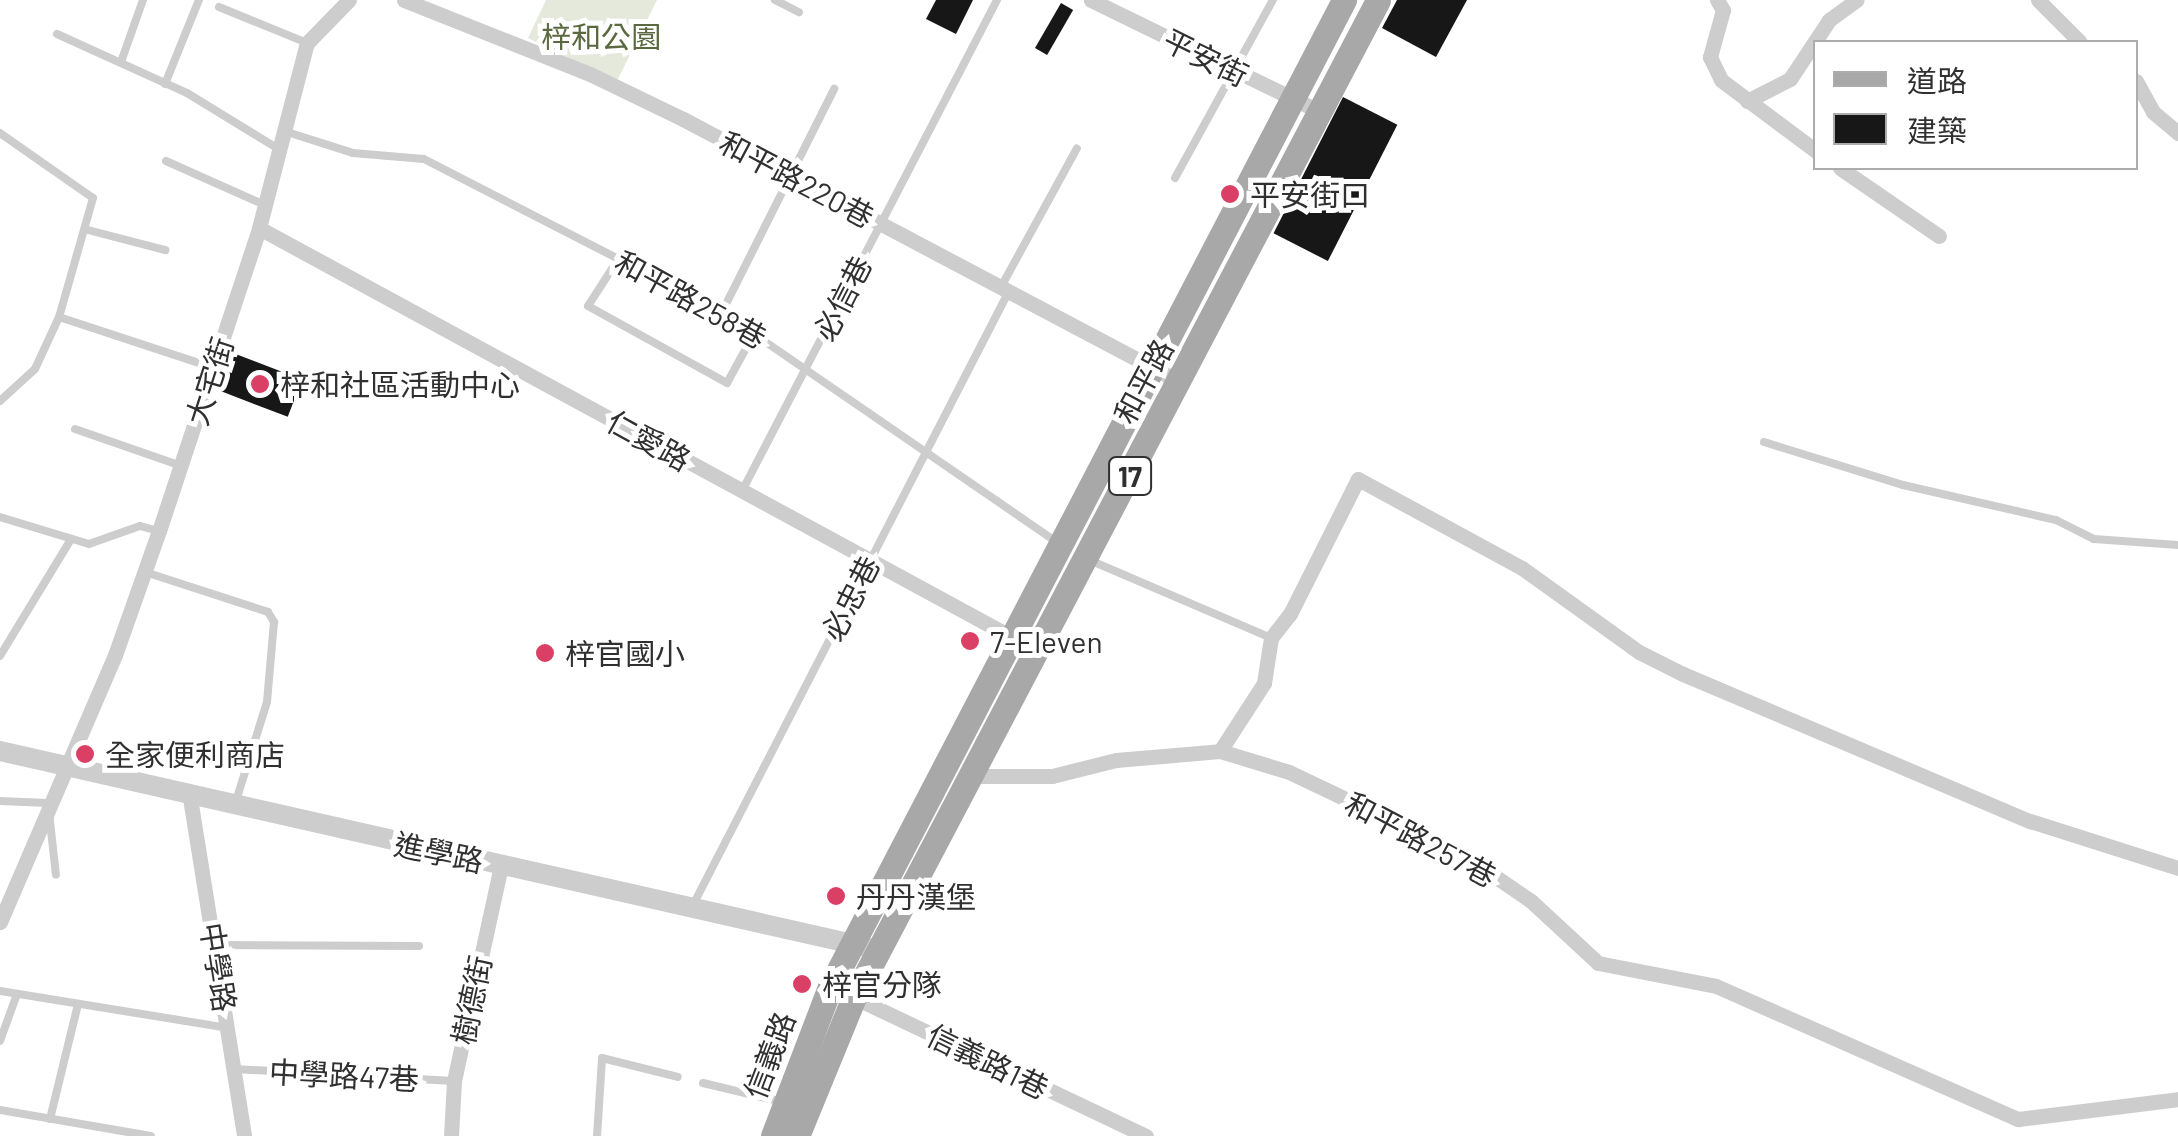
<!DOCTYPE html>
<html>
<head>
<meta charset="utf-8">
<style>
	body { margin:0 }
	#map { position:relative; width:2178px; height:1136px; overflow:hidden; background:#fff; font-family:Barlow,"Noto Sans TC",sans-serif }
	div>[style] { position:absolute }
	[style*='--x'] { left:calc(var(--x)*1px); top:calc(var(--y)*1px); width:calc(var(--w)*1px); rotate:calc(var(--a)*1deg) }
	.green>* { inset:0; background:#e5e9dc }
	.building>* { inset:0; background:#171717; transform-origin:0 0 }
	.service>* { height:8px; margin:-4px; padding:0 4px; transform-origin:4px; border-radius:4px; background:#cdcdcd }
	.minor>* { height:15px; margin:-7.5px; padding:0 7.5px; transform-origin:7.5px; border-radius:7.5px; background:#cdcdcd }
	.tertiary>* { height:20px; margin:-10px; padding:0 10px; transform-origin:10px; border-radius:10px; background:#cdcdcd }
	.primary>* { height:25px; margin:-12.5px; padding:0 12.5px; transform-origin:12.5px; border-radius:12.5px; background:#a8a8a8 }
	.dots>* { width:28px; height:28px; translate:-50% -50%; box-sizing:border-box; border:5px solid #fff; border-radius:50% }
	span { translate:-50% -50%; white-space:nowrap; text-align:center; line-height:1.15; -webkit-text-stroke:10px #fff; paint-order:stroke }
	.shield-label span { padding:2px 8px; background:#fff; border:2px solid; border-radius:8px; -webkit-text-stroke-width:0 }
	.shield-label { font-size:28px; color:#303030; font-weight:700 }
	.park-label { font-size:30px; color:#5a6940 }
	.street-label { font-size:30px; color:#303030 }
	.poi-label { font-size:30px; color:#303030 }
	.left { translate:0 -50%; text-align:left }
	.legend { position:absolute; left:1813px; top:40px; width:325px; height:130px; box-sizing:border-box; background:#fff; border:2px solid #acacac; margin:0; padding:12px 18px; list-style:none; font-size:30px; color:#303030 }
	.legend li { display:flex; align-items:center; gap:20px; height:50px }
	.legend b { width:50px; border:2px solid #acacac }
</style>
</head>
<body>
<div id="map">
	<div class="green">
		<div style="clip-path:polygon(546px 0,657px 0,617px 81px,528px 38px)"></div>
	</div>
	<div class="building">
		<div style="clip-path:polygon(936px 0,973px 0,956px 34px,926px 19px)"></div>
		<div style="clip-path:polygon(1397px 0,1467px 0,1436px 57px,1382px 28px)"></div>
		<div style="left:1061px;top:3px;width:14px;height:52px;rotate:30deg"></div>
		<div style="left:1343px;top:97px;width:61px;height:153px;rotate:27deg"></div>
		<div style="left:233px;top:353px;width:74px;height:40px;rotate:21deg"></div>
	</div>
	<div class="service">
		<div style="--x:775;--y:0;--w:27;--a:27"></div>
		<div style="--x:219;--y:7;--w:95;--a:22.2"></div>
		<div style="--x:57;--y:34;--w:143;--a:24.4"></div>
		<div style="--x:187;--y:93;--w:109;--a:31.5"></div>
		<div style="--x:121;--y:62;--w:66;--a:-70.5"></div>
		<div style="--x:165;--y:84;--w:91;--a:-68"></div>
		<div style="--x:284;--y:131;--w:72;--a:17.7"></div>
		<div style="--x:353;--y:153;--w:71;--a:4.8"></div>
		<div style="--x:424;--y:159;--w:335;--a:27.2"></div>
		<div style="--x:722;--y:312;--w:406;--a:34.5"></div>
		<div style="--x:0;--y:133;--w:113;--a:35"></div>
		<div style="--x:93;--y:198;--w:124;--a:105.9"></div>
		<div style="--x:59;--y:317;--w:163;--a:18.2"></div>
		<div style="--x:166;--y:161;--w:108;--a:24"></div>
		<div style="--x:1175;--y:178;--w:203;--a:-61.2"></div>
		<div style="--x:88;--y:230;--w:80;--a:14.6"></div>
		<div style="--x:619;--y:258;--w:57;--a:122.9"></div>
		<div style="--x:588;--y:306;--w:159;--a:29"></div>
		<div style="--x:727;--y:383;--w:58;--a:-61.2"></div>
		<div style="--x:1001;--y:287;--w:158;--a:-61.3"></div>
		<div style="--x:722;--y:312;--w:250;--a:-63.3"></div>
		<div style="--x:0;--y:401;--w:47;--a:-42.4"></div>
		<div style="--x:35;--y:369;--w:57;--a:-65.2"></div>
		<div style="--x:75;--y:429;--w:112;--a:19.2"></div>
		<div style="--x:1764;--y:442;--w:145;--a:17.2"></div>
		<div style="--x:1903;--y:485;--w:157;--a:12.9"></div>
		<div style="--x:2056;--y:520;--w:42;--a:26.6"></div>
		<div style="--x:2094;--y:539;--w:84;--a:4.1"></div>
		<div style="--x:742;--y:491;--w:553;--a:-62.55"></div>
		<div style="--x:0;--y:517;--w:93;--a:16.9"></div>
		<div style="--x:89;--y:544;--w:54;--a:-19.4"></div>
		<div style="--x:140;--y:526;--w:20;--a:15"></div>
		<div style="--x:1087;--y:559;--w:200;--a:23.2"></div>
		<div style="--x:145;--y:572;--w:129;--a:18"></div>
		<div style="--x:268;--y:612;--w:12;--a:59"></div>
		<div style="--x:274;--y:622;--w:80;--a:95"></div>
		<div style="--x:267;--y:702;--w:107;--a:107.4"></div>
		<div style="--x:0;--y:656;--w:137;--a:-58.7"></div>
		<div style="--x:0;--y:801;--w:48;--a:2.4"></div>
		<div style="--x:48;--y:803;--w:72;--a:83.7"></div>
		<div style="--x:693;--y:905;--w:691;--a:-62.77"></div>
		<div style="--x:216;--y:945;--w:203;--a:0.3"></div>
		<div style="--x:0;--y:991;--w:232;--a:9.2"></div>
		<div style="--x:0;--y:1041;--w:50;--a:-70.1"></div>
		<div style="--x:234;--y:1069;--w:220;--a:3.1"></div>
		<div style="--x:703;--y:1083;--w:81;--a:13.5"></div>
		<div style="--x:0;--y:1110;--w:153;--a:9.8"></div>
		<div style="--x:50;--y:1119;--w:118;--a:-76.3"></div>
		<div style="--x:597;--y:1136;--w:78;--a:-86.3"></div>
		<div style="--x:602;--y:1058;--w:78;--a:14"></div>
	</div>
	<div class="minor">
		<div style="--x:404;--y:0;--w:202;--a:21.7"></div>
		<div style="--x:592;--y:75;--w:101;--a:25.8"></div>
		<div style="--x:683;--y:119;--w:562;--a:27.89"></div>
		<div style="--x:1091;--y:0;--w:256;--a:26"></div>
		<div style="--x:1717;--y:0;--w:12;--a:59"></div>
		<div style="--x:1723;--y:10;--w:49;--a:105.5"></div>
		<div style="--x:1710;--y:57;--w:25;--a:64"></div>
		<div style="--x:1721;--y:80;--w:119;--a:36.8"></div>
		<div style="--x:2038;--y:0;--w:59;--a:45"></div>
		<div style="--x:2136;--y:81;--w:35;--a:61"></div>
		<div style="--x:2153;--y:112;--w:33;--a:40"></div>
		<div style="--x:1747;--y:101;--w:48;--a:-27.1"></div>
		<div style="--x:1790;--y:79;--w:71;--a:-56.5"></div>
		<div style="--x:1829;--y:20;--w:34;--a:-36"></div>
		<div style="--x:1840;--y:168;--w:120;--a:34.5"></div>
		<div style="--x:259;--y:228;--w:863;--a:28.53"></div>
		<div style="--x:1220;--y:751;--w:81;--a:-57.1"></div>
		<div style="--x:1264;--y:683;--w:46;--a:-81.2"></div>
		<div style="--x:1271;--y:638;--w:31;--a:-52"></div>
		<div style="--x:1290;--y:614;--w:151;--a:-63.3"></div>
		<div style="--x:1358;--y:479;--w:187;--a:28.5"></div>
		<div style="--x:1522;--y:568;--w:144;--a:35.7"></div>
		<div style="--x:1639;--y:652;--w:49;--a:26.6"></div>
		<div style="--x:1683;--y:674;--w:377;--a:23"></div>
		<div style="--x:2030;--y:821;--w:155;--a:17.6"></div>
		<div style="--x:974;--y:776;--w:78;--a:0"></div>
		<div style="--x:1052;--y:776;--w:66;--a:-14"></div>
		<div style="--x:1116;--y:760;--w:104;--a:-4.9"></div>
		<div style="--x:1220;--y:751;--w:72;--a:16.9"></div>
		<div style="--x:1289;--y:772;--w:194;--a:25.4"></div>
		<div style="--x:1464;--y:855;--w:81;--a:34.5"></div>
		<div style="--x:1531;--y:901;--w:91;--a:42.8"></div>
		<div style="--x:1598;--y:963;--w:120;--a:11"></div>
		<div style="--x:1716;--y:986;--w:330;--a:23.8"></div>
		<div style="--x:2018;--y:1119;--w:161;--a:-7.1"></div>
		<div style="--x:190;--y:798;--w:342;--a:80.9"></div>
		<div style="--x:0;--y:922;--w:291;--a:-66.7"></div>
		<div style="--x:115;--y:655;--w:132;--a:-70.5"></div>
		<div style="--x:159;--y:531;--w:319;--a:-71.7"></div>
		<div style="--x:259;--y:228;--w:191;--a:-75.5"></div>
		<div style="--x:307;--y:43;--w:60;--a:-45.7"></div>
		<div style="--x:847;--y:994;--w:331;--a:25.4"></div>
		<div style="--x:451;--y:1136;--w:55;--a:-86.9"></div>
		<div style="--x:454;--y:1081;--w:221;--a:-77.7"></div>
	</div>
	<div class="tertiary">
		<div style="--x:0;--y:751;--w:888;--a:12.75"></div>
	</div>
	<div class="primary">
		<div style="--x:773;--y:1136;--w:160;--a:-69.1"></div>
		<div style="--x:830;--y:987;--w:1113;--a:-62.49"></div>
		<div style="--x:797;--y:1136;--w:150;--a:-67.7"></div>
		<div style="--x:854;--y:997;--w:1126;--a:-62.27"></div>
	</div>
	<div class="dots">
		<div style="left:1230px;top:194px;background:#da3f65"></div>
		<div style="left:260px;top:384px;background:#da3f65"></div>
		<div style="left:970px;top:641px;background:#da3f65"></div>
		<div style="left:545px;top:653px;background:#da3f65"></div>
		<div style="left:85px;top:754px;background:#da3f65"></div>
		<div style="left:836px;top:896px;background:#da3f65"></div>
		<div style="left:802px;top:984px;background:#da3f65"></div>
	</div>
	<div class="shield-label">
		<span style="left:1130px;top:476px">17</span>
	</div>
	<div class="park-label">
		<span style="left:601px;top:36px">梓和公園</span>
	</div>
	<div class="street-label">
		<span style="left:1206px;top:57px;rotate:26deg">平安街</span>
		<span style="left:797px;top:179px;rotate:28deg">和平路220巷</span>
		<span style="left:842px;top:298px;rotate:-63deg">必信巷</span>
		<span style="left:691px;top:299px;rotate:29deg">和平路258巷</span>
		<span style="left:209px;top:381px;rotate:-72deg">大宅街</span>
		<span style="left:1143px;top:381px;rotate:-62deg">和平路</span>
		<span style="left:649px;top:440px;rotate:29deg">仁愛路</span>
		<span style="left:850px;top:598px;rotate:-63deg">必忠巷</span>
		<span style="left:1421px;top:839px;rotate:28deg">和平路257巷</span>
		<span style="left:439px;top:852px;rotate:12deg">進學路</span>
		<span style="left:219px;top:967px;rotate:81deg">中學路</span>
		<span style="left:471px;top:1000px;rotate:-78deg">樹德街</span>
		<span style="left:769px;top:1055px;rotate:-69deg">信義路</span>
		<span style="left:988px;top:1061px;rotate:26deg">信義路1巷</span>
		<span style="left:344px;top:1075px;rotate:3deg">中學路47巷</span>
	</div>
	<div class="poi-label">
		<span class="left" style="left:1250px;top:194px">平安街口</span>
		<span class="left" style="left:280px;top:384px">梓和社區活動中心</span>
		<span class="left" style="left:990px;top:641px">7-Eleven</span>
		<span class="left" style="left:565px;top:653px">梓官國小</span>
		<span class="left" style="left:105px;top:754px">全家便利商店</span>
		<span class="left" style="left:856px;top:896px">丹丹漢堡</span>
		<span class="left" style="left:822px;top:984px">梓官分隊</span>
	</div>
	<ul class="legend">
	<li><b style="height:12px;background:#a8a8a8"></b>道路</li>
	<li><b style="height:28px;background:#171717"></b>建築</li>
	</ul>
</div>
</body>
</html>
